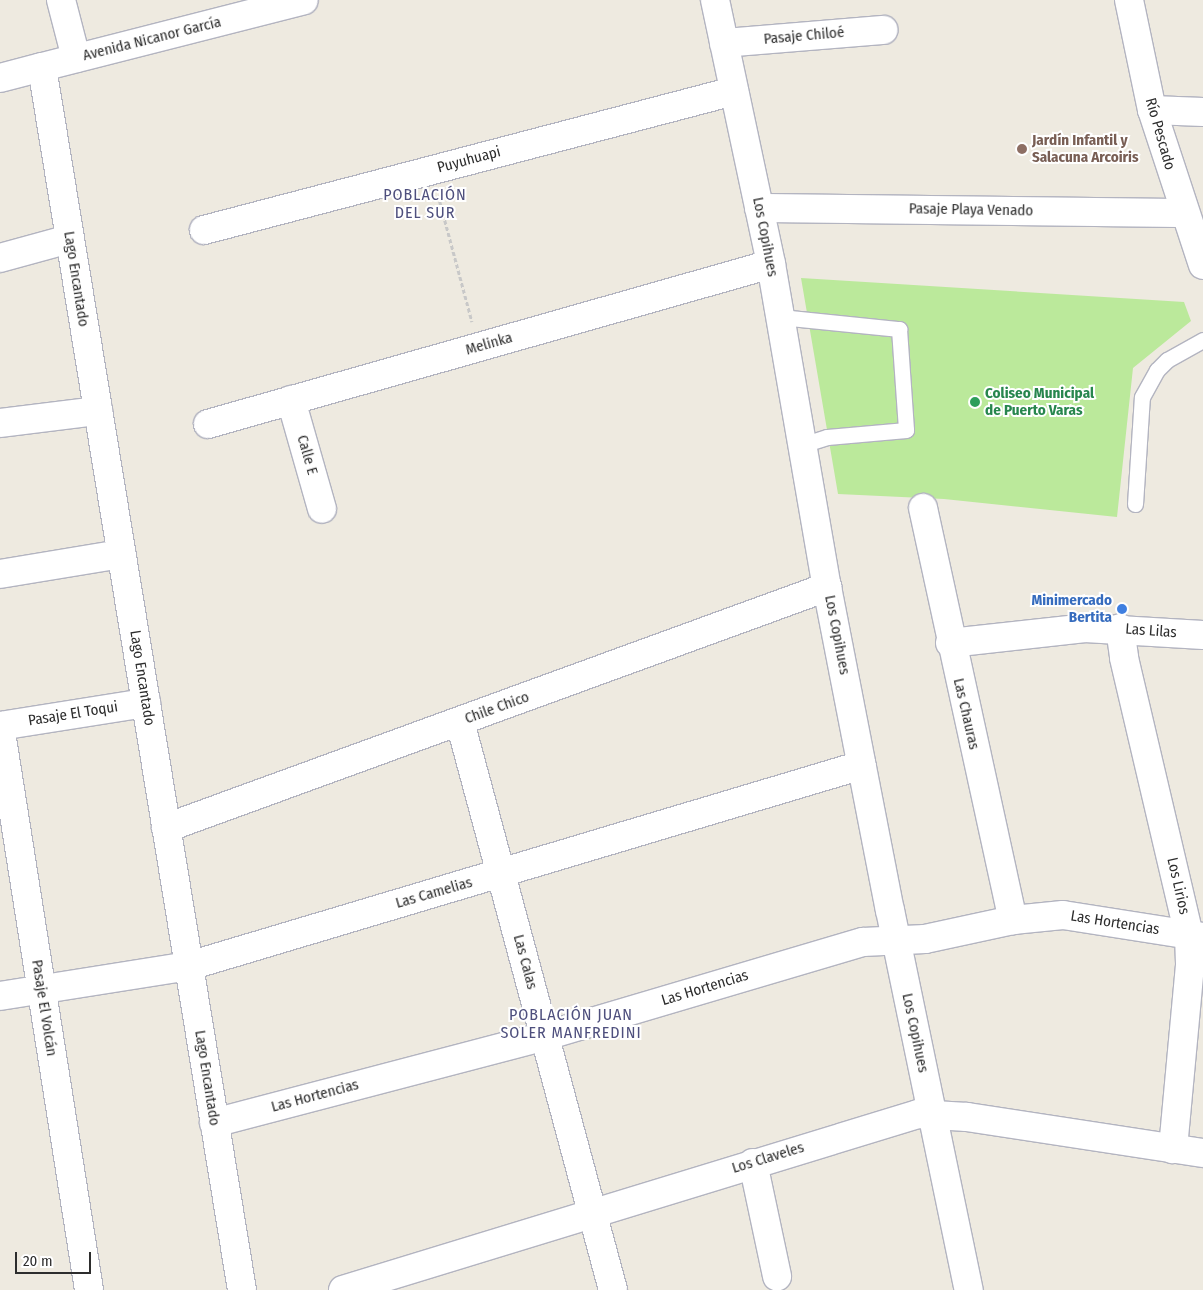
<!DOCTYPE html>
<html>
<head>
<meta charset="utf-8">
<style>
	body { margin:0 }
	#map { position:relative; width:1203px; height:1290px; overflow:hidden; background:#eeeae0; font-family:"Fira Sans Condensed",sans-serif }
	div>[style] { position:absolute }
	[style*='--x'] { left:calc(var(--x)*1px); top:calc(var(--y)*1px); width:calc(var(--w)*1px); rotate:calc(var(--a)*1deg) }
	.pitch>* { inset:0; background:#bbe99b }
	.path>* { height:3px; margin-top:-1.5px; transform-origin:0; background:repeating-linear-gradient(90deg,#c8c8c8 0 4px,transparent 0 6.5px) }
	.roads { filter:drop-shadow(1px 0 #b3b4c0) drop-shadow(-1px 0 #b3b4c0) drop-shadow(0 1px #b3b4c0) drop-shadow(0 -1px #b3b4c0) }
	.lane>* { height:15px; margin:-7.5px; padding:0 7.5px; transform-origin:7.5px; border-radius:7.5px; background:#fff }
	.street>* { height:28px; margin:-14px; padding:0 14px; transform-origin:14px; border-radius:14px; background:#fff }
	.secondary>* { height:28px; margin:-14px; padding:0 14px; transform-origin:14px; border-radius:14px; background:#fff }
	.dots>* { width:14px; height:14px; translate:-50% -50%; box-sizing:border-box; border:2px solid #fff; border-radius:50% }
	span { translate:-50% -50%; white-space:nowrap; text-align:center; line-height:1.15; -webkit-text-stroke:4px #fff; paint-order:stroke }
	.street-label { font-size:15px; color:#2d2d2d }
	.education-label { font-size:15px; color:#785e54; font-weight:700 }
	.left { translate:0 -50%; text-align:left }
	.leisure-label { font-size:15px; color:#27864d; font-weight:700 }
	.shop-label { font-size:15px; color:#366cbe; font-weight:700 }
	.right { translate:-100% -50%; text-align:right }
	.neighbourhood-label { font-size:16px; color:#4e4f7d; letter-spacing:1px }
	.scale { position:absolute; left:15px; top:1252px; width:76px; height:22px; box-sizing:border-box; border:2px solid #2d2d2d; border-top:0; padding-left:6px; font-size:15px; line-height:18px; white-space:nowrap; color:#2d2d2d; -webkit-text-stroke:4px #fff; paint-order:stroke }
</style>
</head>
<body>
<div id="map">
	<div class="pitch">
		<div style="clip-path:polygon(801px 278px,1184px 302px,1191px 321px,1133px 368px,1117px 517px,944px 499px,838px 494px)"></div>
	</div>
	<div class="path">
		<div style="--x:438;--y:195;--w:131;--a:75"></div>
	</div>
	<div class="roads">
		<div class="lane">
			<div style="--x:779;--y:312;--w:13;--a:29"></div>
			<div style="--x:790;--y:318;--w:110;--a:5.8"></div>
			<div style="--x:899;--y:329;--w:101;--a:86"></div>
			<div style="--x:906;--y:430;--w:79;--a:174.9"></div>
			<div style="--x:827;--y:437;--w:25;--a:162"></div>
			<div style="--x:1135;--y:504;--w:107;--a:-86.3"></div>
			<div style="--x:1142;--y:397;--w:31;--a:-61"></div>
			<div style="--x:1157;--y:370;--w:14;--a:-45"></div>
			<div style="--x:1167;--y:360;--w:41;--a:-29.1"></div>
		</div>
		<div class="street">
			<div style="--x:61;--y:0;--w:60;--a:75.5"></div>
			<div style="--x:715;--y:0;--w:270;--a:78"></div>
			<div style="--x:771;--y:264;--w:328;--a:80.2"></div>
			<div style="--x:827;--y:587;--w:329;--a:79"></div>
			<div style="--x:890;--y:910;--w:388;--a:78.3"></div>
			<div style="--x:1129;--y:0;--w:112;--a:78.2"></div>
			<div style="--x:1152;--y:110;--w:163;--a:71.8"></div>
			<div style="--x:724;--y:43;--w:160;--a:-4.7"></div>
			<div style="--x:0;--y:78;--w:43;--a:-14.7"></div>
			<div style="--x:1152;--y:110;--w:51;--a:2.2"></div>
			<div style="--x:759;--y:208;--w:425;--a:0.7"></div>
			<div style="--x:204;--y:230;--w:548;--a:-14.7"></div>
			<div style="--x:0;--y:258;--w:72;--a:-15.4"></div>
			<div style="--x:291;--y:400;--w:113;--a:74.1"></div>
			<div style="--x:0;--y:423;--w:99;--a:-7"></div>
			<div style="--x:208;--y:424;--w:585;--a:-15.86"></div>
			<div style="--x:923;--y:508;--w:422;--a:77.7"></div>
			<div style="--x:0;--y:574;--w:123;--a:-9.4"></div>
			<div style="--x:1120;--y:628;--w:30;--a:82"></div>
			<div style="--x:1124;--y:658;--w:285;--a:76.8"></div>
			<div style="--x:1189;--y:935;--w:30;--a:88"></div>
			<div style="--x:1190;--y:965;--w:185;--a:95.3"></div>
			<div style="--x:950;--y:643;--w:136;--a:-6.3"></div>
			<div style="--x:1085;--y:628;--w:118;--a:3.4"></div>
			<div style="--x:460;--y:722;--w:588;--a:74.92"></div>
			<div style="--x:0;--y:726;--w:571;--a:81.03"></div>
			<div style="--x:0;--y:726;--w:148;--a:-9"></div>
			<div style="--x:166;--y:828;--w:704;--a:-20.03"></div>
			<div style="--x:0;--y:996;--w:191;--a:-9"></div>
			<div style="--x:189;--y:966;--w:702;--a:-16.63"></div>
			<div style="--x:214;--y:1123;--w:342;--a:-14.7"></div>
			<div style="--x:545;--y:1036;--w:332;--a:-16.5"></div>
			<div style="--x:863;--y:942;--w:62;--a:-2.8"></div>
			<div style="--x:925;--y:939;--w:90;--a:-12.2"></div>
			<div style="--x:1013;--y:920;--w:50;--a:-5.7"></div>
			<div style="--x:1063;--y:915;--w:142;--a:8.9"></div>
			<div style="--x:753;--y:1163;--w:116;--a:78"></div>
			<div style="--x:343;--y:1290;--w:601;--a:-17.02"></div>
			<div style="--x:918;--y:1114;--w:49;--a:3.5"></div>
			<div style="--x:967;--y:1117;--w:239;--a:8.7"></div>
		</div>
		<div class="secondary">
			<div style="--x:242;--y:1290;--w:1239;--a:-99.29"></div>
			<div style="--x:42;--y:67;--w:270;--a:-14.3"></div>
		</div>
	</div>
	<div class="dots">
		<div style="left:1022px;top:149px;background:#8d6e63"></div>
		<div style="left:975px;top:402px;background:#2e9e5b"></div>
		<div style="left:1122px;top:609px;background:#3f7fe0"></div>
	</div>
	<div class="street-label">
		<span style="left:804px;top:36px;rotate:-5deg">Pasaje Chiloé</span>
		<span style="left:152px;top:39px;rotate:-14deg">Avenida Nicanor García</span>
		<span style="left:1160px;top:134px;rotate:74deg">Río Pescado</span>
		<span style="left:469px;top:160px;rotate:-15deg">Puyuhuapi</span>
		<span style="left:971px;top:210px;rotate:1deg">Pasaje Playa Venado</span>
		<span style="left:765px;top:237px;rotate:79deg">Los Copihues</span>
		<span style="left:76px;top:279px;rotate:81deg">Lago Encantado</span>
		<span style="left:489px;top:344px;rotate:-16deg">Melinka</span>
		<span style="left:307px;top:455px;rotate:74deg">Calle E</span>
		<span style="left:1151px;top:631px;rotate:4deg">Las Lilas</span>
		<span style="left:837px;top:635px;rotate:79deg">Los Copihues</span>
		<span style="left:142px;top:678px;rotate:81deg">Lago Encantado</span>
		<span style="left:497px;top:708px;rotate:-20deg">Chile Chico</span>
		<span style="left:73px;top:714px;rotate:-9deg">Pasaje El Toqui</span>
		<span style="left:966px;top:714px;rotate:77deg">Las Chauras</span>
		<span style="left:1178px;top:886px;rotate:77deg">Los Lirios</span>
		<span style="left:434px;top:893px;rotate:-16deg">Las Camelias</span>
		<span style="left:1115px;top:923px;rotate:9deg">Las Hortencias</span>
		<span style="left:525px;top:962px;rotate:75deg">Las Calas</span>
		<span style="left:705px;top:988px;rotate:-17deg">Las Hortencias</span>
		<span style="left:44px;top:1008px;rotate:81deg">Pasaje El Volcán</span>
		<span style="left:915px;top:1033px;rotate:78deg">Los Copihues</span>
		<span style="left:207px;top:1078px;rotate:81deg">Lago Encantado</span>
		<span style="left:315px;top:1096px;rotate:-15deg">Las Hortencias</span>
		<span style="left:768px;top:1158px;rotate:-17deg">Los Claveles</span>
	</div>
	<div class="education-label">
		<span class="left" style="left:1032px;top:149px">Jardín Infantil y<br>Salacuna Arcoiris</span>
	</div>
	<div class="leisure-label">
		<span class="left" style="left:985px;top:402px">Coliseo Municipal<br>de Puerto Varas</span>
	</div>
	<div class="shop-label">
		<span class="right" style="left:1112px;top:609px">Minimercado<br>Bertita</span>
	</div>
	<div class="neighbourhood-label">
		<span style="left:425px;top:204px">POBLACIÓN<br>DEL SUR</span>
		<span style="left:571px;top:1024px">POBLACIÓN JUAN<br>SOLER MANFREDINI</span>
	</div>
	<div class="scale">20 m</div>
</div>
</body>
</html>
